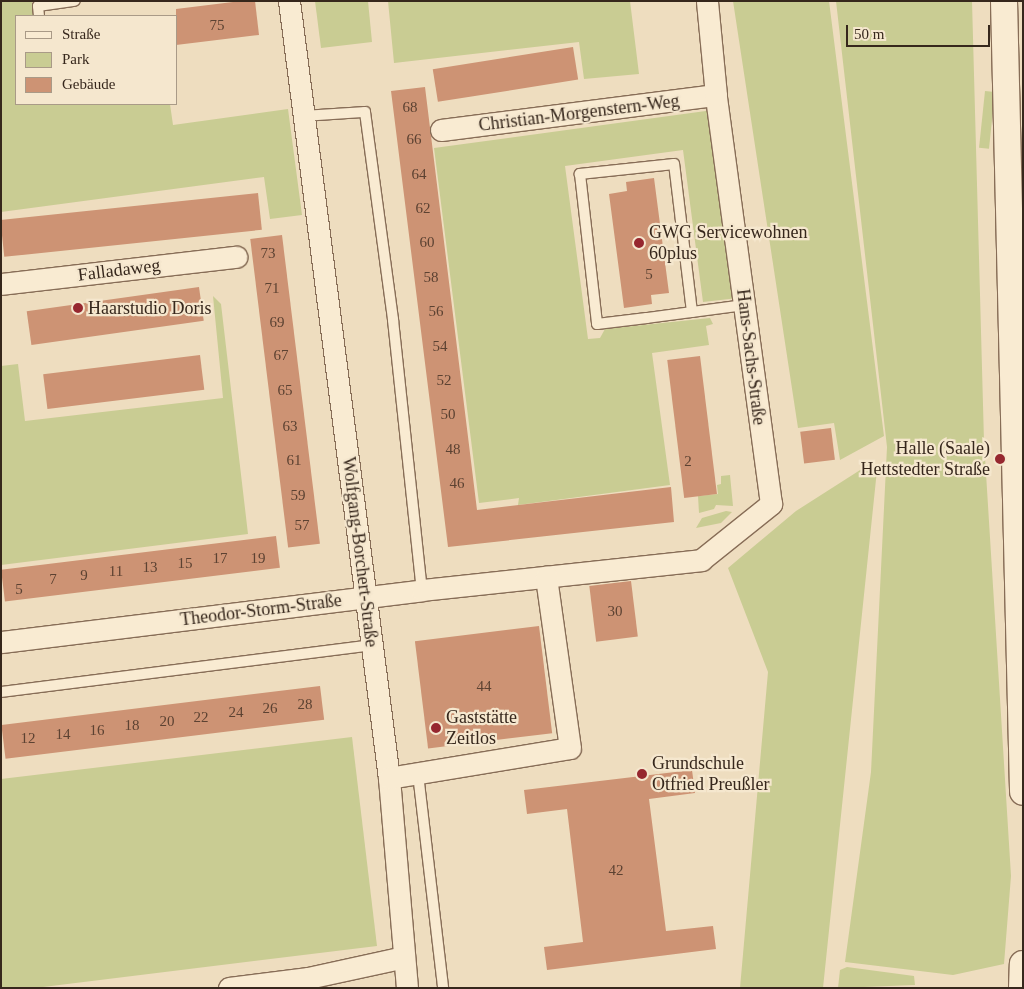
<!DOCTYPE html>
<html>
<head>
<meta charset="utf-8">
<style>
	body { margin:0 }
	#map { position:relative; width:1024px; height:989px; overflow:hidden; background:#eeddbf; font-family:"Times New Roman",serif }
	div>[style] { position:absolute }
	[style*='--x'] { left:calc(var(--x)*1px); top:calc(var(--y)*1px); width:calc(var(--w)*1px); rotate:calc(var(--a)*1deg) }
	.green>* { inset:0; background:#c9cc93; transform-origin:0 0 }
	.building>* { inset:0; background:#cd9374; transform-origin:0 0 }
	.roads { filter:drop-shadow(1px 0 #876d57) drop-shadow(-1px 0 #876d57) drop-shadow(0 1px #876d57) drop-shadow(0 -1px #876d57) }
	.service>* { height:10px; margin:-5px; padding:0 5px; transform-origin:5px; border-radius:5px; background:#f9ebd2 }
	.minor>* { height:21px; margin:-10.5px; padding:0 10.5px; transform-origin:10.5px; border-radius:10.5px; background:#f9ebd2 }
	.tertiary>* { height:26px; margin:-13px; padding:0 13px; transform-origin:13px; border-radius:13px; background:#f9ebd2 }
	.dots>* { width:14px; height:14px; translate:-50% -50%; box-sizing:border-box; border:2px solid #f5e7ce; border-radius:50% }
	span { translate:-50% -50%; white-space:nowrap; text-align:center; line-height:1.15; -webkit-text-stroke:4.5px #f5e7ce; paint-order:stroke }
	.number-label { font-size:15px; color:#5c4232 }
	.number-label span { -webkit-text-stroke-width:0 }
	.street-label { font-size:18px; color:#36271c }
	.poi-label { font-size:18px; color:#36271c }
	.left { translate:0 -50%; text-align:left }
	.right { translate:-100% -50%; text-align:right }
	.frame { position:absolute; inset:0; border:2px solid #36271c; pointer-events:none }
	.legend { position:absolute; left:15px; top:15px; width:162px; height:90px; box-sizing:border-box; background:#f5e7ce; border:1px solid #a99a87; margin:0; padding:6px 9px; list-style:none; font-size:15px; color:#36271c }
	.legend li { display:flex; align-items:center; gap:10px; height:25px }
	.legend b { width:25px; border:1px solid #a99a87 }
	.scale { position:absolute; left:846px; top:25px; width:144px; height:22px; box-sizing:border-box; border:2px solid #36271c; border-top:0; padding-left:6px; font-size:15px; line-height:18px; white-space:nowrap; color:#36271c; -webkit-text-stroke:4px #f5e7ce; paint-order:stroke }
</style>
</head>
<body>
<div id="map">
	<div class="green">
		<div style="clip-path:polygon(1px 1px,32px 1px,34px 16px,16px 16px,16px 104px,170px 104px,173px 125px,288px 109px,302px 215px,270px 219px,264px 177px,1px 212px)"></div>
		<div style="clip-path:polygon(315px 1px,368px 1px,372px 42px,321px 48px)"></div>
		<div style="clip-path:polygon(388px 1px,630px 1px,639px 74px,584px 79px,579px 42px,394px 63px)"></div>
		<div style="clip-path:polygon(733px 1px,829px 1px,884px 436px,840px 460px,834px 423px,798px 428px)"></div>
		<div style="clip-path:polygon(836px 1px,972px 1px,984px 441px,1011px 876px,1004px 964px,953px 975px,845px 962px,871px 772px,887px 447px)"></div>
		<div style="left:985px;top:91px;width:10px;height:57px;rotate:6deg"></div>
		<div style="clip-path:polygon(713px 110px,738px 298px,703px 302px,683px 150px,565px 166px,588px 339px,600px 338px,605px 329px,710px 318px,713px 324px,706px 326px,709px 345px,652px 353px,670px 485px,518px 505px,519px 498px,479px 503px,434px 148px)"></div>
		<div style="clip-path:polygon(213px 296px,221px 304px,248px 534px,1px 565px,1px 366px,18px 364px,25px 421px,223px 398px)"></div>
		<div style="clip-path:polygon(868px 465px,877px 470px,823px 988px,740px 988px,768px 672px,728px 568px,796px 511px)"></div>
		<div style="clip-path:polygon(730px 475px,733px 506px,716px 505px,714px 509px,699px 513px,698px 496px,718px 494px,717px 485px,721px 484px,721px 476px)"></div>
		<div style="clip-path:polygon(726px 511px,732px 512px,721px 523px,696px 528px,702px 518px)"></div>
		<div style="clip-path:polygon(352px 737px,377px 946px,35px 988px,1px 988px,1px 779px)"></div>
		<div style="clip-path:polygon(847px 967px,914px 976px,915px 985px,838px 988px,840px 970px)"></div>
	</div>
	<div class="building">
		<div style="clip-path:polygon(241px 1px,255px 1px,259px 35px,176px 45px,176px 9px)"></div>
		<div style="left:573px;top:47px;width:33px;height:142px;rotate:81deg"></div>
		<div style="clip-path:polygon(425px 87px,477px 510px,671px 487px,674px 522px,448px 547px,391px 91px)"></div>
		<div style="clip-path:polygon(654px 178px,669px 293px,651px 295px,652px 304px,624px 308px,609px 194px,627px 191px,626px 182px)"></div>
		<div style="left:258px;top:193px;width:37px;height:259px;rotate:84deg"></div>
		<div style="left:282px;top:235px;width:311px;height:32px;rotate:83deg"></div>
		<div style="left:199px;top:287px;width:34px;height:174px;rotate:82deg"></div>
		<div style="left:200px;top:355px;width:35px;height:158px;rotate:83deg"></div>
		<div style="left:700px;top:356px;width:139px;height:33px;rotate:83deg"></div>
		<div style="left:831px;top:428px;width:32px;height:31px;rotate:83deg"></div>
		<div style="left:276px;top:536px;width:32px;height:277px;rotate:83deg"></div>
		<div style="left:631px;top:581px;width:56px;height:42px;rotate:83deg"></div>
		<div style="left:539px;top:626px;width:108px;height:125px;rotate:83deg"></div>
		<div style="left:320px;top:686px;width:34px;height:321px;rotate:83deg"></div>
		<div style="clip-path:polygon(692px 770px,695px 793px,649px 799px,666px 931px,713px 926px,716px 949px,547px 970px,544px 947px,583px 942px,567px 809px,527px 814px,524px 790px)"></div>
	</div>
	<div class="roads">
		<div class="service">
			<div style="--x:39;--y:16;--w:10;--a:-96"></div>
			<div style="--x:38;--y:6;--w:37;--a:-8"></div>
			<div style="--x:304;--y:116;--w:61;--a:-3.8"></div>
			<div style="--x:365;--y:112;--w:210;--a:82.3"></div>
			<div style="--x:393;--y:320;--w:272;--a:83.9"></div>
			<div style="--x:692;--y:312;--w:149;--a:-96.9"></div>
			<div style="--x:674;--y:164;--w:95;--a:173.9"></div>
			<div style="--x:580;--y:174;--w:151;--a:83.5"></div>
			<div style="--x:597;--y:324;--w:50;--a:-6.8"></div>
			<div style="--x:647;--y:318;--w:99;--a:-7.6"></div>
			<div style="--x:1;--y:692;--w:374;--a:-7.2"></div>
			<div style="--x:418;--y:774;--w:215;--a:83.3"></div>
		</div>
		<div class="minor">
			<div style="--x:289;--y:1;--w:783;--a:82.67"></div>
			<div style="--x:389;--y:778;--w:211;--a:85.1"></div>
			<div style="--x:441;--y:130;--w:277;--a:-7.3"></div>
			<div style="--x:1;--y:284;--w:237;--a:-6.6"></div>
			<div style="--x:1;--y:642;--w:424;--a:-7"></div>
			<div style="--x:422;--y:590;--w:281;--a:-6.1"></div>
			<div style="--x:701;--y:560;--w:90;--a:-38.7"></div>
			<div style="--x:771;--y:504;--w:413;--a:-97.7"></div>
			<div style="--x:716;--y:95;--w:94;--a:-95.5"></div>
			<div style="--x:389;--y:778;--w:183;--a:-9.4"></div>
			<div style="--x:570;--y:748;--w:173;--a:-98"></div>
			<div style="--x:229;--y:988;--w:80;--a:-7.2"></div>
			<div style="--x:308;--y:978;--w:98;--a:-12.3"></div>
		</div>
		<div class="tertiary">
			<div style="--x:1004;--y:1;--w:791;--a:88.62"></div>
			<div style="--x:1022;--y:988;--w:24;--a:-88"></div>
		</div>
	</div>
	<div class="dots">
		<div style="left:639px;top:243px;background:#96272f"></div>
		<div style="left:78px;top:308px;background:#96272f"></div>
		<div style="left:1000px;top:459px;background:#96272f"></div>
		<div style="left:436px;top:728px;background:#96272f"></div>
		<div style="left:642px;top:774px;background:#96272f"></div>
	</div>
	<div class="number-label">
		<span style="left:217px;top:26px">75</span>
		<span style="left:410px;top:108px">68</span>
		<span style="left:414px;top:140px">66</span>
		<span style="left:419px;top:175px">64</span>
		<span style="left:423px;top:209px">62</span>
		<span style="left:427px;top:243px">60</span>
		<span style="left:268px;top:254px">73</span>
		<span style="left:649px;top:275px">5</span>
		<span style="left:431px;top:278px">58</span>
		<span style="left:272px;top:289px">71</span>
		<span style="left:436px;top:312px">56</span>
		<span style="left:277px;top:323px">69</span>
		<span style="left:440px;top:347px">54</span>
		<span style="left:281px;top:356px">67</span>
		<span style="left:444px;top:381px">52</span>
		<span style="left:285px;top:391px">65</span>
		<span style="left:448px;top:415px">50</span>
		<span style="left:290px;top:427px">63</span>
		<span style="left:453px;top:450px">48</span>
		<span style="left:294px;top:461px">61</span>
		<span style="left:688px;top:462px">2</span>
		<span style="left:457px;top:484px">46</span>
		<span style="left:298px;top:496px">59</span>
		<span style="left:302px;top:526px">57</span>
		<span style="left:220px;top:559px">17</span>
		<span style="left:258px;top:559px">19</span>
		<span style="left:185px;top:564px">15</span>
		<span style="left:150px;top:568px">13</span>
		<span style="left:116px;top:572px">11</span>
		<span style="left:84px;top:576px">9</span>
		<span style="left:53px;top:580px">7</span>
		<span style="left:19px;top:590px">5</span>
		<span style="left:615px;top:612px">30</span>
		<span style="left:484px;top:687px">44</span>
		<span style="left:305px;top:705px">28</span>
		<span style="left:270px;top:709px">26</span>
		<span style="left:236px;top:713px">24</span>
		<span style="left:201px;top:718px">22</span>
		<span style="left:167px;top:722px">20</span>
		<span style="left:132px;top:726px">18</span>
		<span style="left:97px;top:731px">16</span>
		<span style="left:63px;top:735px">14</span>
		<span style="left:28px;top:739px">12</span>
		<span style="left:616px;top:871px">42</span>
	</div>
	<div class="street-label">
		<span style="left:579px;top:113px;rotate:-7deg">Christian-Morgenstern-Weg</span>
		<span style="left:119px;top:270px;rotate:-7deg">Falladaweg</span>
		<span style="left:751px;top:357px;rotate:83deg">Hans-Sachs-Straße</span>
		<span style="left:360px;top:552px;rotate:83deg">Wolfgang-Borchert-Straße</span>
		<span style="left:261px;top:610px;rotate:-7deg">Theodor-Storm-Straße</span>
	</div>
	<div class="poi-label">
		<span class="left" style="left:649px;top:243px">GWG Servicewohnen<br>60plus</span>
		<span class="left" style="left:88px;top:308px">Haarstudio Doris</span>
		<span class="right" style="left:990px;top:459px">Halle (Saale)<br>Hettstedter Straße</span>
		<span class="left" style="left:446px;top:728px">Gaststätte<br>Zeitlos</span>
		<span class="left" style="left:652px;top:774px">Grundschule<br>Otfried Preußler</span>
	</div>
	<div class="frame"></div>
	<ul class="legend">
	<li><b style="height:6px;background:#f9ebd2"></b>Straße</li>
	<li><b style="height:14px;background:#c9cc93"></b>Park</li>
	<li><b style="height:14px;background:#cd9374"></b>Gebäude</li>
	</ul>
	<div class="scale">50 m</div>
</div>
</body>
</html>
